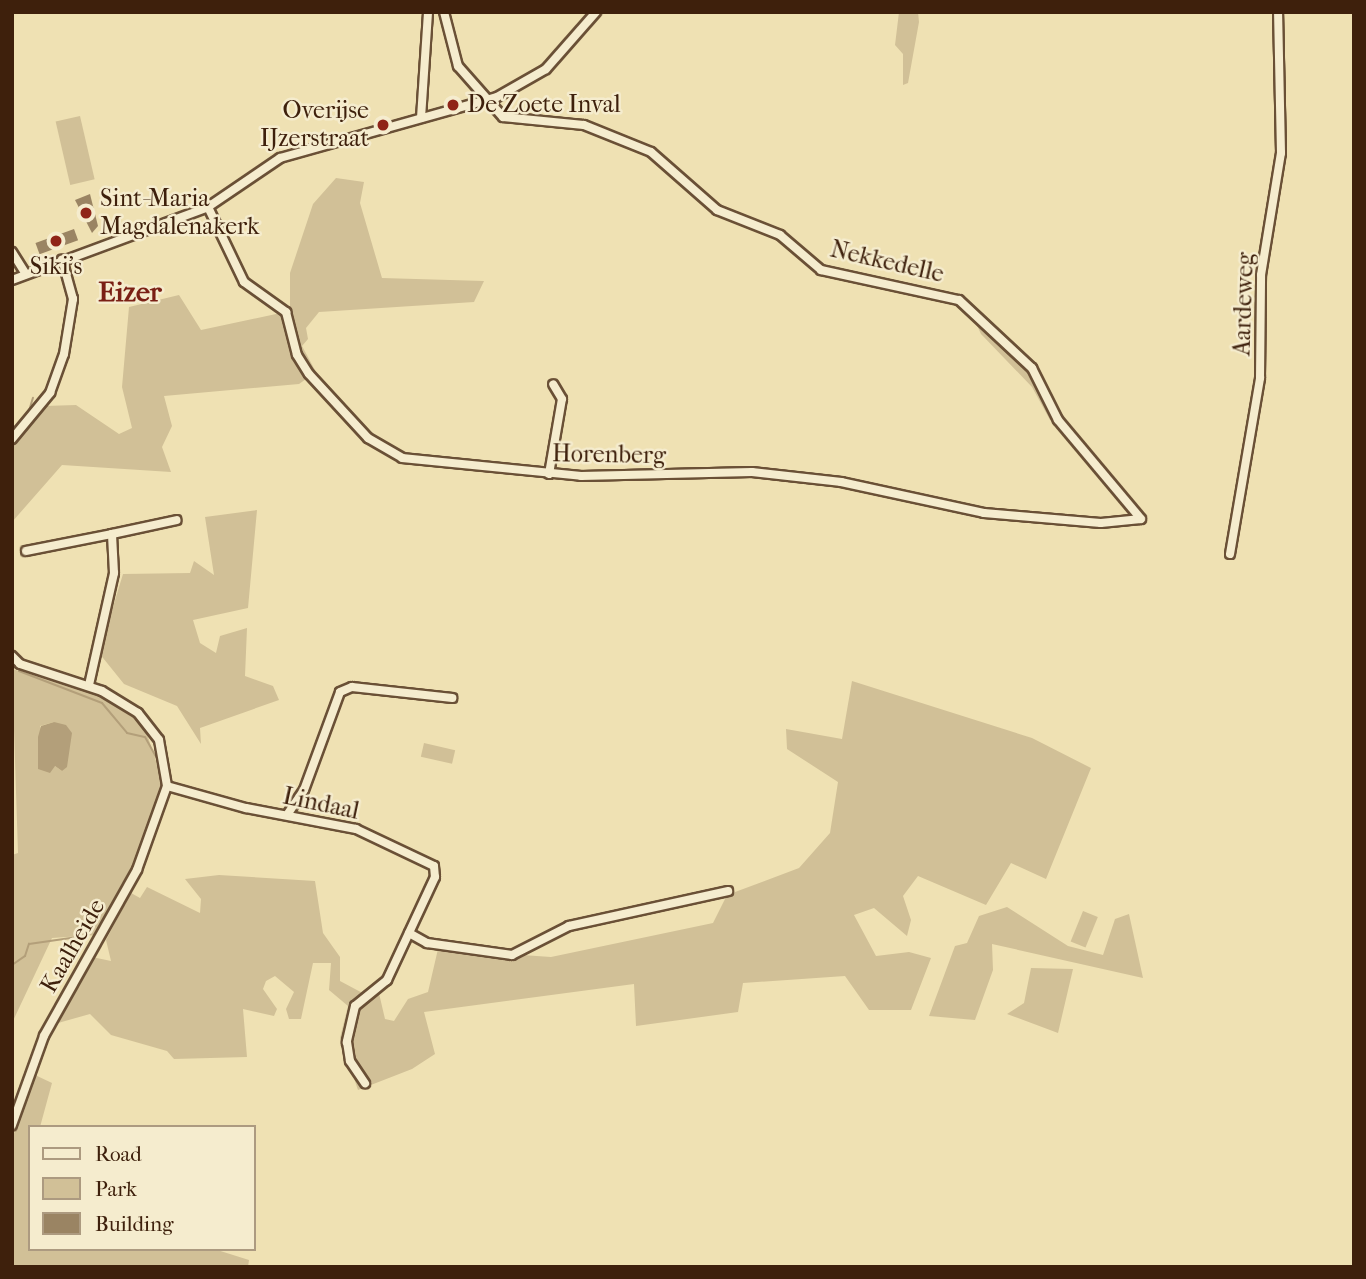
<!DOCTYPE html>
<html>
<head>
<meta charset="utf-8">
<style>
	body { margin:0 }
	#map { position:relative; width:1366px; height:1279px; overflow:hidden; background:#efe1b3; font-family:"IM FELL French Canon",serif }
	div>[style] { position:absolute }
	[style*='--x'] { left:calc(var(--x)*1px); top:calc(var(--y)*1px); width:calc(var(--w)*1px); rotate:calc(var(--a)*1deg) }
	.green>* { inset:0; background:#d1c097; transform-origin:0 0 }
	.water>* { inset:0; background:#b39f7a }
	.stream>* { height:2px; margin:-1px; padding:0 1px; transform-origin:1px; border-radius:1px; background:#b39f7a }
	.building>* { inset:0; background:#9a8463; transform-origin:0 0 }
	.roads { filter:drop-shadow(2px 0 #6a5036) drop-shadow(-2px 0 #6a5036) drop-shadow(0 2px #6a5036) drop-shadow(0 -2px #6a5036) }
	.minor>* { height:8px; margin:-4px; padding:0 4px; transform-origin:4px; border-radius:4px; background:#f5ecce }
	.dots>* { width:19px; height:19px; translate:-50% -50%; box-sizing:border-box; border:4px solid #f5ecce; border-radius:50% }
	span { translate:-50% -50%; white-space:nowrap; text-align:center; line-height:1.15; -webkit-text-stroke:5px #f5ecce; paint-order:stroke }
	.poi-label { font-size:24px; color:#3e200c }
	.left { translate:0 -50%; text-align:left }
	.right { translate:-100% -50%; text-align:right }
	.street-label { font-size:24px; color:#3e200c }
	.quarter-label { font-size:28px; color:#7a1f14; font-weight:700 }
	.frame { position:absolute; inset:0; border:14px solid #3e200c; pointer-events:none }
	.legend { position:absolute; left:28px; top:1125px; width:228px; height:126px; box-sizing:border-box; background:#f5ecce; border:2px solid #ac9a80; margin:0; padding:9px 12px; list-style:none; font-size:21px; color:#3e200c }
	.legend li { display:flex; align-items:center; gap:14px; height:35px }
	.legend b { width:35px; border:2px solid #ac9a80 }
</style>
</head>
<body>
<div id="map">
	<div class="green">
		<div style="clip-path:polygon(899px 12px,918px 12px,919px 22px,908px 83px,903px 85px,903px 54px,895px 45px)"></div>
		<div style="left:80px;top:116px;width:65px;height:25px;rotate:77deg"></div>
		<div style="clip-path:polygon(336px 178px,364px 182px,360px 203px,382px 278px,484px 281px,474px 302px,319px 312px,306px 328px,308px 339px,302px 346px,316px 372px,299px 384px,164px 396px,172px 426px,162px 447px,171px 472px,62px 465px,12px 522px,12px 442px,44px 406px,76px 405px,119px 434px,132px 428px,122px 387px,129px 307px,179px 295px,201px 330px,290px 311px,290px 273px,313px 204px)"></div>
		<div style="clip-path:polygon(973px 317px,1030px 370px,1056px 421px,1050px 420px,1032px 387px,981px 334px)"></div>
		<div style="clip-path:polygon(257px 510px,248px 608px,193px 620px,200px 643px,216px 653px,220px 636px,247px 628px,245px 676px,273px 686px,279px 700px,200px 728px,201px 744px,177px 706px,124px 684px,99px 653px,123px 574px,190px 573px,194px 561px,214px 575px,205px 517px)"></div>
		<div style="clip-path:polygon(evenodd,12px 669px,94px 692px,144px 725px,164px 785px,131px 871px,97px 935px,52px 938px,12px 1023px,12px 855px,18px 853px,12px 669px,54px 722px,69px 742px,62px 771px,55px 766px,40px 726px,54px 722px)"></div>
		<div style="clip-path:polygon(852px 681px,1032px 738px,1091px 768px,1046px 879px,1011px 863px,986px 905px,918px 876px,903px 896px,911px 920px,907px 936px,874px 908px,854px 915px,876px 956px,909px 952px,931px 958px,911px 1010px,869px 1010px,845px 976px,743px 983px,738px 1012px,636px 1026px,634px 984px,424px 1012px,435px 1054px,412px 1069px,358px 1090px,340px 1038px,348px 1006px,329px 990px,331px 963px,313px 963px,301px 1019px,289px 1019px,286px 1009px,294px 992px,275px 976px,266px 981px,263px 989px,277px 1009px,274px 1016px,243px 1009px,247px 1057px,174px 1059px,167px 1051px,111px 1035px,90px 1014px,58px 1023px,92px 957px,111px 961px,106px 940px,131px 893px,140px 898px,147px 887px,200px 913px,201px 899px,185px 879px,219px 875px,315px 881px,323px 933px,340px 957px,340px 981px,370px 997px,378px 989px,385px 1019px,394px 1021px,408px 999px,428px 992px,438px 949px,551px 957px,713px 923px,727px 895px,799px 868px,830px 833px,838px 782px,787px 749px,786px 729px,842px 739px)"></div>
		<div style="left:424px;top:743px;width:32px;height:14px;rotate:13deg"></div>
		<div style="clip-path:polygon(1007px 907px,1068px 946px,1103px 955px,1115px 919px,1129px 914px,1143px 978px,992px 944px,993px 970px,975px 1020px,929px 1016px,955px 946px,967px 943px,979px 916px)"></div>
		<div style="left:1083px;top:911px;width:16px;height:33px;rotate:22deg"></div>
		<div style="clip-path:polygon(1031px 968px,1073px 969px,1058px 1033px,1007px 1014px,1024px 1003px)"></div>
		<div style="clip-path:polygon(35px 1075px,52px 1083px,40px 1127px,30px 1127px,30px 1249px,214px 1249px,249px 1260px,248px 1267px,12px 1267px,12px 1139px)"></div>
	</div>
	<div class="water">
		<div style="clip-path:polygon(54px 722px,66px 725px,72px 733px,67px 767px,62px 771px,55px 766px,50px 773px,38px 769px,38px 737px,41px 726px)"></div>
	</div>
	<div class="stream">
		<div style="--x:28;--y:414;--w:17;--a:-73"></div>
		<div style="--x:19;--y:671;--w:89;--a:21.1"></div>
		<div style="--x:102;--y:703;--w:39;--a:50"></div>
		<div style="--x:127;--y:733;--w:18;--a:13"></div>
		<div style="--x:145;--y:737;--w:31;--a:61"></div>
		<div style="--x:12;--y:965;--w:16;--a:-35"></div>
		<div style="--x:25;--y:956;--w:13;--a:-72"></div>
		<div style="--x:29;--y:944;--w:49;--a:-8.1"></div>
	</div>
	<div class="building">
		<div style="clip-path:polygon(90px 194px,98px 226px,92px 233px,75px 200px)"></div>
		<div style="left:74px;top:229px;width:12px;height:41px;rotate:70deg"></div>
	</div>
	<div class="roads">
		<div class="minor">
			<div style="--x:444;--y:12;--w:56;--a:75.5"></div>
			<div style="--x:458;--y:66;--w:68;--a:48.6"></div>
			<div style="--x:503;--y:117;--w:81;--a:5.6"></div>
			<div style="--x:584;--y:125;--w:72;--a:21.9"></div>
			<div style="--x:651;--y:152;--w:88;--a:41.3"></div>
			<div style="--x:717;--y:210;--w:68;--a:21.6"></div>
			<div style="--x:780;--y:235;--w:54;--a:40.5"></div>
			<div style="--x:821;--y:270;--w:141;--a:12.3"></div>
			<div style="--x:959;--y:300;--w:100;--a:43"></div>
			<div style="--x:1032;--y:368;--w:58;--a:63.4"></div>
			<div style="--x:1058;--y:420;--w:129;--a:50"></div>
			<div style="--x:421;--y:118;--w:106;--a:-86.2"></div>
			<div style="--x:208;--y:207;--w:83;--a:64.4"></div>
			<div style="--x:244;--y:282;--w:52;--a:35.5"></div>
			<div style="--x:286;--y:312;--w:44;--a:75.7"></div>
			<div style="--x:297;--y:355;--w:22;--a:58"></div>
			<div style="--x:309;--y:374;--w:87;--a:47.3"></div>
			<div style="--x:368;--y:438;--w:39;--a:30"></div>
			<div style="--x:402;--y:458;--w:180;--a:5.7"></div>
			<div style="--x:581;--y:476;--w:171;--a:-1.3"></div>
			<div style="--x:752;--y:472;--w:90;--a:6.4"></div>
			<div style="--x:841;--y:482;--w:146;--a:12.2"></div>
			<div style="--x:984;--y:513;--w:117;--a:4.9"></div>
			<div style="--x:1101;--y:523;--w:40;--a:-5.7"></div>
			<div style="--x:12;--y:252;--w:25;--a:58"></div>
			<div style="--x:12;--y:280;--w:209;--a:-20.4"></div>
			<div style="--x:208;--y:207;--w:87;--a:-34.2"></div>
			<div style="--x:280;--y:158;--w:225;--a:-15.7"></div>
			<div style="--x:497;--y:97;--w:56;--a:-29.7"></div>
			<div style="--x:546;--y:69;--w:76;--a:-48.7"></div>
			<div style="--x:12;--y:439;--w:60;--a:-50.4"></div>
			<div style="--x:50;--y:393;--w:41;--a:-70.3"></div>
			<div style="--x:64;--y:354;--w:56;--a:-80.7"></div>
			<div style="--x:73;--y:299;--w:41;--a:-105.4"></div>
			<div style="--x:549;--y:474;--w:76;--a:-80.2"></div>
			<div style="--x:562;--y:399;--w:17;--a:-121"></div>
			<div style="--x:26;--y:551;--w:88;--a:-11.2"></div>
			<div style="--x:1230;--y:554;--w:179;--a:-80.3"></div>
			<div style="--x:1260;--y:378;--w:103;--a:-89.4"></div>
			<div style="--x:1261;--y:275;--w:124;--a:-80.7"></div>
			<div style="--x:1281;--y:153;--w:141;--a:-91.2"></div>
			<div style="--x:12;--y:656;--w:11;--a:45"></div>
			<div style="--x:20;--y:664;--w:86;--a:18.2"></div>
			<div style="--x:102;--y:691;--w:42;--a:31.4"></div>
			<div style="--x:138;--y:713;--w:34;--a:52"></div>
			<div style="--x:159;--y:740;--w:47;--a:80.1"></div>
			<div style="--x:167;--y:786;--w:89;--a:109.7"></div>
			<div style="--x:137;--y:870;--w:190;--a:119.3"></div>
			<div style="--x:44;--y:1036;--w:95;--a:109.8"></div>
			<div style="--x:89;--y:685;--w:115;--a:-77.4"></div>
			<div style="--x:114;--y:573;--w:39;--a:-93"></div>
			<div style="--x:112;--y:534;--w:66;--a:-12.2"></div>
			<div style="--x:167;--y:786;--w:82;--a:15.6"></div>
			<div style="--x:246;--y:808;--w:112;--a:10.8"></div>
			<div style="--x:356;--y:829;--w:86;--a:25.4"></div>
			<div style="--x:434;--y:866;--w:11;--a:85"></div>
			<div style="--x:435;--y:877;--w:114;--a:115"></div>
			<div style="--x:387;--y:980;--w:41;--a:140.9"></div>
			<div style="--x:355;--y:1006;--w:37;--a:103"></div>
			<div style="--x:347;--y:1042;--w:19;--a:81"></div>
			<div style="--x:350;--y:1061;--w:27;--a:56"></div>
			<div style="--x:287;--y:815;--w:30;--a:-56"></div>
			<div style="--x:304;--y:790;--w:104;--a:-69.8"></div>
			<div style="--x:340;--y:692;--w:13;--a:-23"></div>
			<div style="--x:352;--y:687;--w:101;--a:6.3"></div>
			<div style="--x:409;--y:933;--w:21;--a:29"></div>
			<div style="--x:427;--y:943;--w:86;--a:8"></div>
			<div style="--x:512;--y:955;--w:64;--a:-27"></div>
			<div style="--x:569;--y:926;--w:163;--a:-12.4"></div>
		</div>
	</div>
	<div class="dots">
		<div style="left:453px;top:105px;background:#8f2418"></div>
		<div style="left:383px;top:125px;background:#8f2418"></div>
		<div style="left:86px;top:213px;background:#8f2418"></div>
		<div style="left:56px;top:241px;background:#8f2418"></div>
	</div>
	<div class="poi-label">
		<span class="left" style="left:467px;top:105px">De Zoete Inval</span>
		<span class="right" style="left:369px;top:125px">Overijse<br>IJzerstraat</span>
		<span class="left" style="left:100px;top:213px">Sint-Maria<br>Magdalenakerk</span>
		<span style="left:56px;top:267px">Siki's</span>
	</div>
	<div class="street-label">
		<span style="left:887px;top:262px;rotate:13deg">Nekkedelle</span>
		<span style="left:1244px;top:304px;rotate:-88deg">Aardeweg</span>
		<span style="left:609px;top:455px;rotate:1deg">Horenberg</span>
		<span style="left:321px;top:804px;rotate:12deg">Lindaal</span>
		<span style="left:73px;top:946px;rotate:-60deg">Kaalheide</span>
	</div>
	<div class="quarter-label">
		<span style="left:130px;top:292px">Eizer</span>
	</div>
	<div class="frame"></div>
	<ul class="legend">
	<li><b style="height:9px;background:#f5ecce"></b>Road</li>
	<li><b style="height:19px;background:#d1c097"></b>Park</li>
	<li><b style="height:19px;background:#9a8463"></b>Building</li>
	</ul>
</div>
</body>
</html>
